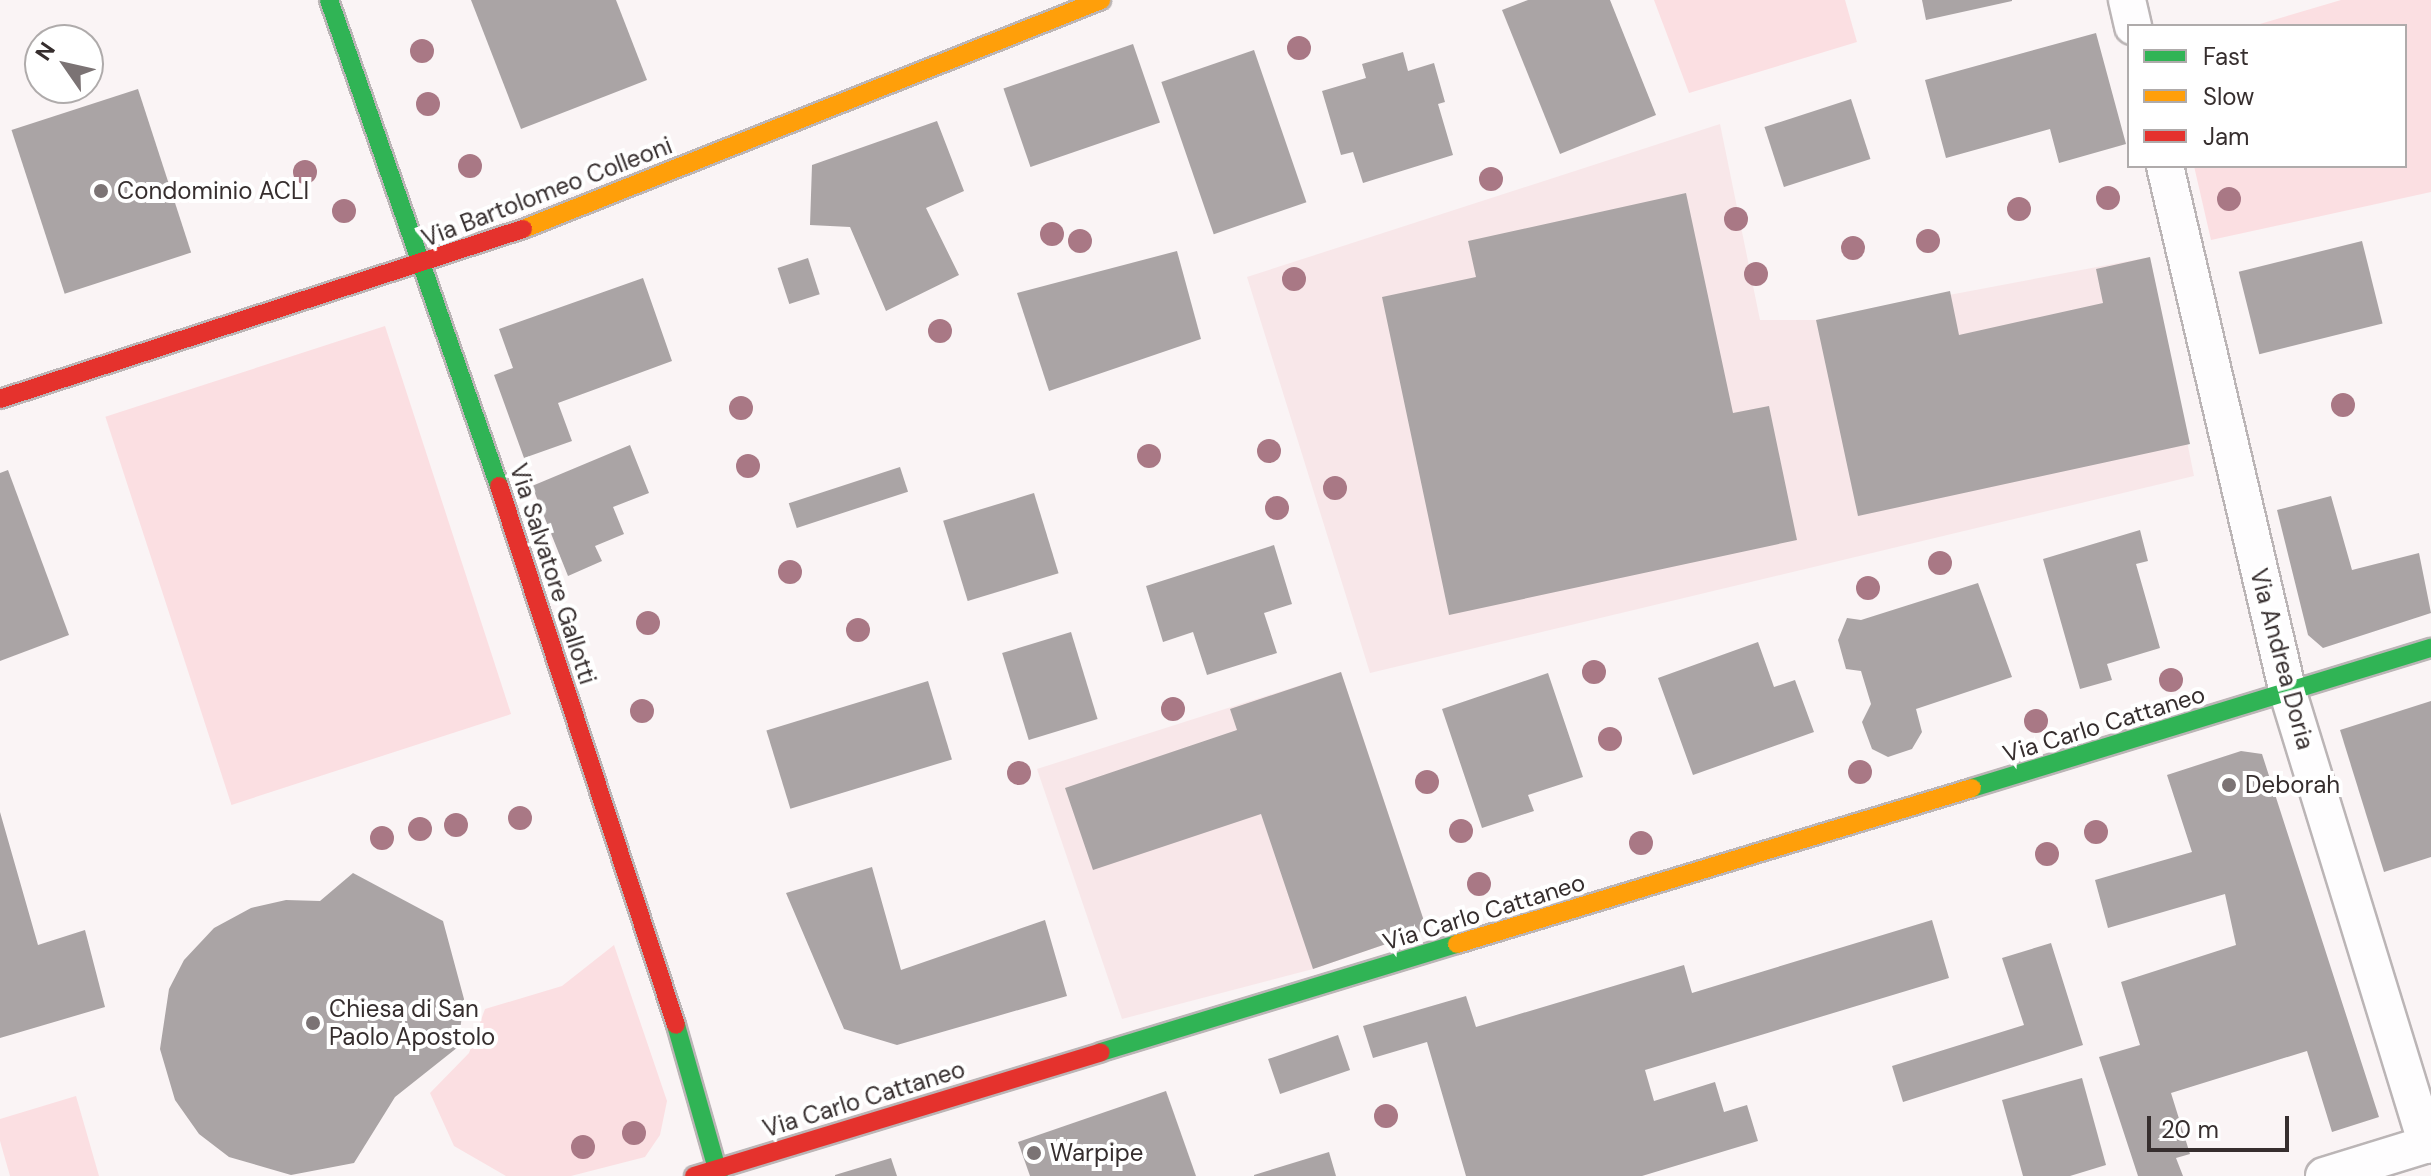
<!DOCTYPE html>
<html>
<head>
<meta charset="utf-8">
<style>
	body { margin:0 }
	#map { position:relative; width:2431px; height:1176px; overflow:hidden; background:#faf4f5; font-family:"DM Sans",sans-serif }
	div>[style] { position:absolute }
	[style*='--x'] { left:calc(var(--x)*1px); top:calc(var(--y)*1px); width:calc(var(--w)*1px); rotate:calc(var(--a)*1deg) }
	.built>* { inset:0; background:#f8e7e9 }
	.green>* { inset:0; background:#fbdfe2; transform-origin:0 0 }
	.building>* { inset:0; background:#aaa4a5; transform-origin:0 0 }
	.roads { filter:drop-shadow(2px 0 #bbb5b6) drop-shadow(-2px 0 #bbb5b6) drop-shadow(0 2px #bbb5b6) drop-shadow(0 -2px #bbb5b6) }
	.street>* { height:36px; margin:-18px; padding:0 18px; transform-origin:18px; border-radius:18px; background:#fefdfe }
	.fast>* { height:18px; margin:-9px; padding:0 9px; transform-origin:9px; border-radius:9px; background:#30b455 }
	.slow>* { height:18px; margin:-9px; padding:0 9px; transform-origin:9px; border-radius:9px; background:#ff9f0a }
	.jam>* { height:18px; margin:-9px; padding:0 9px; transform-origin:9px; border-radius:9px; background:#e5322d }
	.trees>* { width:24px; height:24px; margin:-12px; border-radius:50%; background:#a97885 }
	.dots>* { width:22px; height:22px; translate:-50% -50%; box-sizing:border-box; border:4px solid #fff; border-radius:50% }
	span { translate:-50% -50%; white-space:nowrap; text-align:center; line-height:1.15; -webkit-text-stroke:8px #fff; paint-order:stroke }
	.poi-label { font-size:24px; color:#362e2e }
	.left { translate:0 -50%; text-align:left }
	.street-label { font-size:24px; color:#362e2e }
	.legend { position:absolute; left:2127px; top:24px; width:280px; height:144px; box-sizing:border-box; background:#fff; border:2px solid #afabab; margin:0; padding:10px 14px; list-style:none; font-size:24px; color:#362e2e }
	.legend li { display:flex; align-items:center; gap:16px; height:40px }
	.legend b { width:40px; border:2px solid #afabab }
	.north { position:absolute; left:24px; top:24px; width:80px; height:80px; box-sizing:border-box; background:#fff; border:2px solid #afabab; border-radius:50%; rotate:304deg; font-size:22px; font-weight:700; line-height:32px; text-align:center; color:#362e2e }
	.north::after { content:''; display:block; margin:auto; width:28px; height:36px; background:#7b7374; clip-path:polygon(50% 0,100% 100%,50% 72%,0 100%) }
	.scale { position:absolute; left:2147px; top:1116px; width:142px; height:36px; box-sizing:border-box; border:4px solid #362e2e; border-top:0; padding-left:10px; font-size:24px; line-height:28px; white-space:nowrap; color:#362e2e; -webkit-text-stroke:6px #fff; paint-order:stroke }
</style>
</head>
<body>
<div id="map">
	<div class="built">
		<div style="clip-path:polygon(1720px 124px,1760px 320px,1816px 320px,2150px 257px,2194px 476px,1370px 673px,1247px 277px)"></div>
		<div style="clip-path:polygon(1341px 672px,1427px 930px,1313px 969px,1122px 1019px,1037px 769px)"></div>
	</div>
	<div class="green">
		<div style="clip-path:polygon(1654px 0,1845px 0,1857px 42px,1689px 93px)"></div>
		<div style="clip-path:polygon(2341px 0,2431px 0,2431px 192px,2211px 240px,2194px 166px,2405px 166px,2405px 26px,2253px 26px)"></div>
		<div style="left:385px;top:326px;width:408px;height:294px;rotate:72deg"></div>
		<div style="clip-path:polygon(614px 945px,667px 1101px,660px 1135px,645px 1157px,571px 1176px,506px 1176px,454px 1146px,430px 1093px,469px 1053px,485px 1009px,562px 986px)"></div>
		<div style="clip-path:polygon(76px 1096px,99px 1176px,10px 1176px,0 1141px,0 1119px)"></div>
	</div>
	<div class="building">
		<div style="clip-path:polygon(471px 0,616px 0,647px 80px,521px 129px)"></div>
		<div style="clip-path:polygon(1528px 0,1610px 0,1656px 115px,1560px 154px,1502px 10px)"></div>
		<div style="clip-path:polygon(1922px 0,2012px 0,2012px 1px,1926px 20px)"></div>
		<div style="clip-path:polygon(2096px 33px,2126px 144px,2059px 163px,2050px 129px,1946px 158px,1925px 80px)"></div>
		<div style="left:1133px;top:44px;width:83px;height:137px;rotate:71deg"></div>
		<div style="left:1254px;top:50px;width:161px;height:98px;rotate:71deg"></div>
		<div style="clip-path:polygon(1403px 52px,1408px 71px,1434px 63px,1445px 102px,1438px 104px,1453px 155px,1363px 183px,1353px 152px,1341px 155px,1322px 91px,1366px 78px,1362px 64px)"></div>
		<div style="left:138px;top:89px;width:172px;height:133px;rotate:72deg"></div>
		<div style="left:1851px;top:99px;width:63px;height:91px;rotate:72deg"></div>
		<div style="clip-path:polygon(937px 121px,964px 191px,926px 208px,959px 275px,886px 311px,850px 227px,810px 225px,812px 165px)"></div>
		<div style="clip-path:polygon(1686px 193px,1733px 413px,1769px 406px,1797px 540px,1449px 615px,1382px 297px,1476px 277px,1468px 241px)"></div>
		<div style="left:2362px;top:241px;width:85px;height:127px;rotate:76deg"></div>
		<div style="clip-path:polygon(1177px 251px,1201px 339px,1049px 391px,1017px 293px)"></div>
		<div style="clip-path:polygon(2150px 257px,2190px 444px,1858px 516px,1816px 320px,1950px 291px,1959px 335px,2103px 303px,2096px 269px)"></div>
		<div style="left:808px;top:258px;width:38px;height:32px;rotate:72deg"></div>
		<div style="clip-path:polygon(643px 278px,672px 361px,558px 403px,572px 441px,524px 458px,494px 375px,513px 368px,499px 329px)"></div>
		<div style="clip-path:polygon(630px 445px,649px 493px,613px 507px,624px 534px,595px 546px,602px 561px,568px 576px,532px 486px)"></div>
		<div style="left:900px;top:467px;width:26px;height:117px;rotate:72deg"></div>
		<div style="clip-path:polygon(8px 470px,69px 635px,0 661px,0 473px)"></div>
		<div style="left:1034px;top:493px;width:84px;height:95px;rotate:73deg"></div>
		<div style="clip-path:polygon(2331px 496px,2352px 570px,2419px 553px,2431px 613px,2323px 648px,2308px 635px,2277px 510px)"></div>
		<div style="clip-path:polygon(2140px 530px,2148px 561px,2136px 564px,2160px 648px,2107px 664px,2112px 680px,2080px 689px,2043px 559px)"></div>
		<div style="clip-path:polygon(1274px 545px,1292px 604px,1264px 613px,1277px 653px,1207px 675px,1193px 632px,1163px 642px,1146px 586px)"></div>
		<div style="clip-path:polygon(1978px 583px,2012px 677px,1916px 709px,1922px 732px,1912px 749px,1888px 757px,1872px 749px,1862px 722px,1871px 704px,1861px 671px,1846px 669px,1838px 640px,1847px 618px,1861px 620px)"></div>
		<div style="left:1071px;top:632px;width:91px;height:72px;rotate:73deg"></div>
		<div style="clip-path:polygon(1758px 642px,1774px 687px,1795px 680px,1814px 732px,1693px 775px,1658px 678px)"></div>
		<div style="clip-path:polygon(1341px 672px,1427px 930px,1313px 969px,1261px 814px,1093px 870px,1065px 788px,1237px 730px,1230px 709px)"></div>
		<div style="clip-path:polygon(1548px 673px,1583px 777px,1528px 795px,1534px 811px,1482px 828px,1442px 709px)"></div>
		<div style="left:928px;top:681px;width:82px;height:169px;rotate:73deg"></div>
		<div style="clip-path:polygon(2431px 701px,2431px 857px,2384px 872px,2340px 730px)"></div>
		<div style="clip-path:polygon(2241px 751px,2262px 754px,2379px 1117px,2332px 1132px,2307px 1051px,2171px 1093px,2190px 1154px,2176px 1158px,2183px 1176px,2138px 1176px,2099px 1057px,2140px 1045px,2121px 982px,2236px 945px,2225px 894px,2108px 928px,2095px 880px,2192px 852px,2167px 775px)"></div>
		<div style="clip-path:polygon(0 812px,38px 945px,85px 930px,105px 1007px,0 1038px)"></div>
		<div style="clip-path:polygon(872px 867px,901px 970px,1045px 920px,1067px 996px,897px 1045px,844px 1029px,786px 893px)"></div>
		<div style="clip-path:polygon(353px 873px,443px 921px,464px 999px,458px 1047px,395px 1097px,354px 1163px,291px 1175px,229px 1157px,199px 1134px,175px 1100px,160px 1049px,169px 989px,184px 960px,214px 928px,251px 908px,286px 900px,320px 901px)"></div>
		<div style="clip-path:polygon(1932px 920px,1949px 978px,1645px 1070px,1654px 1101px,1715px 1082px,1724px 1112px,1747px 1105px,1758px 1141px,1642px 1176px,1466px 1176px,1427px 1042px,1373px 1058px,1363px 1026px,1466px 996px,1476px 1027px,1684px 965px,1692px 993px)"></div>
		<div style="clip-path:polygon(2051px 943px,2083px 1045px,1903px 1102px,1892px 1066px,2024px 1025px,2002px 958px)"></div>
		<div style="left:1338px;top:1035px;width:37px;height:74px;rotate:71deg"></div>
		<div style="clip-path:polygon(2082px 1078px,2106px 1165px,2070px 1176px,2023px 1176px,2002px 1100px)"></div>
		<div style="clip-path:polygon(1166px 1091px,1196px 1176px,1030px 1176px,1018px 1142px)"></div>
		<div style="clip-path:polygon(1329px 1152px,1336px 1176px,1254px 1176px,1254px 1175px)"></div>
		<div style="clip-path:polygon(891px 1158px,897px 1176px,835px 1176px,835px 1175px)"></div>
	</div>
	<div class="roads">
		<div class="street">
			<div style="--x:2127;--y:0;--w:27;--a:77"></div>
			<div style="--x:2165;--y:166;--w:541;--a:76.86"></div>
			<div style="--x:2288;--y:693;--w:473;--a:72.9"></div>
			<div style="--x:2324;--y:1176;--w:112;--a:-17.1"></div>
		</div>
		<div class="fast">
			<div style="--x:329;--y:0;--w:515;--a:70.72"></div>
			<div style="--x:1972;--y:788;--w:480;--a:-17"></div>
			<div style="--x:676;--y:1025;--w:157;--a:74.1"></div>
			<div style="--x:1101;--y:1052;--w:372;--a:-16.9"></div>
		</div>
		<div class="slow">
			<div style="--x:523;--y:229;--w:622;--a:-21.61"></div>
			<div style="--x:1457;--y:944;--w:538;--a:-16.85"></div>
		</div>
		<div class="jam">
			<div style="--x:0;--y:399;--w:550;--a:-18.01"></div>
			<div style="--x:499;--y:486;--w:567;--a:71.82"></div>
			<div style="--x:694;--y:1176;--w:425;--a:-16.9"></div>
		</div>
	</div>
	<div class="trees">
		<div style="left:1299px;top:48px"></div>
		<div style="left:422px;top:51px"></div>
		<div style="left:428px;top:104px"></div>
		<div style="left:470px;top:166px"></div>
		<div style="left:305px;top:172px"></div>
		<div style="left:1491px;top:179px"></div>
		<div style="left:2108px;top:198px"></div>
		<div style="left:2229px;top:199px"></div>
		<div style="left:2019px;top:209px"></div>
		<div style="left:344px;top:211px"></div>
		<div style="left:1736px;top:219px"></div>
		<div style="left:1052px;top:234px"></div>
		<div style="left:1080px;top:241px"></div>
		<div style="left:1928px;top:241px"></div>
		<div style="left:1853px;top:248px"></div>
		<div style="left:1756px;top:274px"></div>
		<div style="left:1294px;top:279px"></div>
		<div style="left:940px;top:331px"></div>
		<div style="left:2343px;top:405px"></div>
		<div style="left:741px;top:408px"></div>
		<div style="left:1269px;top:451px"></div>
		<div style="left:1149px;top:456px"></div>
		<div style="left:748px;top:466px"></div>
		<div style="left:1335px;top:488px"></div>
		<div style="left:1277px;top:508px"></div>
		<div style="left:1940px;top:563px"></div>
		<div style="left:790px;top:572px"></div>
		<div style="left:1868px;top:588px"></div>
		<div style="left:648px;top:623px"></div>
		<div style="left:858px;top:630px"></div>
		<div style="left:1594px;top:672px"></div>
		<div style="left:2171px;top:680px"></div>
		<div style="left:1173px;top:709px"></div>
		<div style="left:642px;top:711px"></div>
		<div style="left:2036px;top:721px"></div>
		<div style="left:1610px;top:739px"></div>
		<div style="left:1860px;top:772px"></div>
		<div style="left:1019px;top:773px"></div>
		<div style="left:1427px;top:782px"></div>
		<div style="left:520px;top:818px"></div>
		<div style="left:456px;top:825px"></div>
		<div style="left:420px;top:829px"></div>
		<div style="left:1461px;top:831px"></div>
		<div style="left:2096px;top:832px"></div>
		<div style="left:382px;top:838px"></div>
		<div style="left:1641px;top:843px"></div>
		<div style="left:2047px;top:854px"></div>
		<div style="left:1479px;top:884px"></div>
		<div style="left:1386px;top:1116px"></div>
		<div style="left:634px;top:1133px"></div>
		<div style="left:583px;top:1147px"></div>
	</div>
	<div class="dots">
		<div style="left:101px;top:191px;background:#7b7374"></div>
		<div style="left:2229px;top:785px;background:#7b7374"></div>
		<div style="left:313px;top:1023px;background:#7b7374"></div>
		<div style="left:1034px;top:1153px;background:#7b7374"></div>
	</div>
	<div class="poi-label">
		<span class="left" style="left:117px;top:191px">Condominio ACLI</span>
		<span class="left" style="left:2245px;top:785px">Deborah</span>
		<span class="left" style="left:329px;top:1023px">Chiesa di San<br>Paolo Apostolo</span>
		<span class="left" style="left:1050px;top:1153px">Warpipe</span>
	</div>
	<div class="street-label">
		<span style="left:547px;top:192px;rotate:-21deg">Via Bartolomeo Colleoni</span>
		<span style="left:553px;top:574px;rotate:72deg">Via Salvatore Gallotti</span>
		<span style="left:2282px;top:659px;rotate:75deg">Via Andrea Doria</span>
		<span style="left:2104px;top:724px;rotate:-17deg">Via Carlo Cattaneo</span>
		<span style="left:1484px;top:912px;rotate:-17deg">Via Carlo Cattaneo</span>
		<span style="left:864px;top:1099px;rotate:-17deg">Via Carlo Cattaneo</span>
	</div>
	<ul class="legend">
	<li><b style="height:10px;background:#30b455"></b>Fast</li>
	<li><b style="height:10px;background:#ff9f0a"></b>Slow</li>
	<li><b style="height:10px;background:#e5322d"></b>Jam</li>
	</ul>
	<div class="north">N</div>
	<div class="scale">20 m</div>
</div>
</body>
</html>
